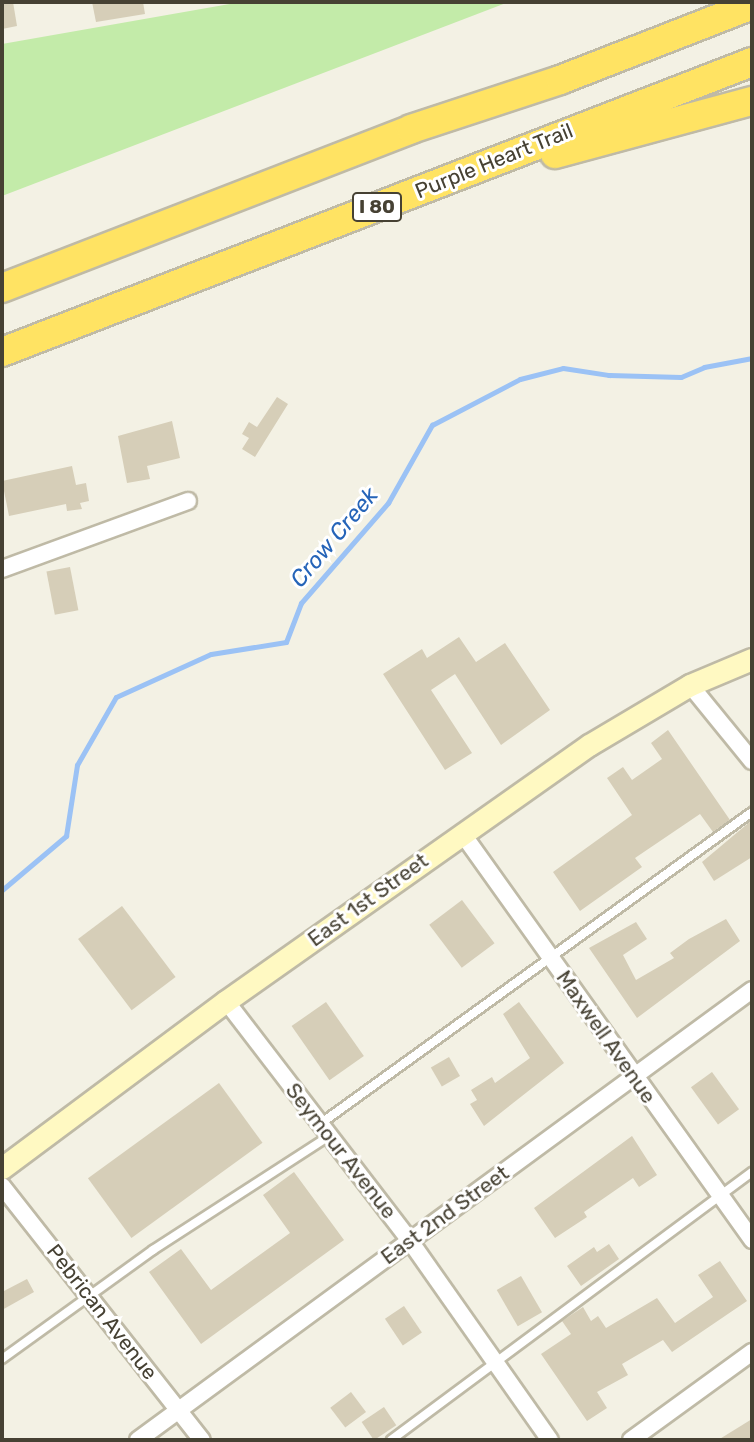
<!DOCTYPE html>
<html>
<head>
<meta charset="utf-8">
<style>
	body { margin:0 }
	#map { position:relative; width:754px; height:1442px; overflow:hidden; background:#f3f1e4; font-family:Rubik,sans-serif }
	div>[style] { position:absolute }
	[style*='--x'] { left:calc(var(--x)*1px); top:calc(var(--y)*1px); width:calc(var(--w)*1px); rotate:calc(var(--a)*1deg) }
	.green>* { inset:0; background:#c3eba9 }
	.stream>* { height:5px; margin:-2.5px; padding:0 2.5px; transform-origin:2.5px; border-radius:2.5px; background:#9bc2f5 }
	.building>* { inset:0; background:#d6ceb8; transform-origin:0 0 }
	.roads { filter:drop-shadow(2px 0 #bfbaa6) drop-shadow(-2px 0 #bfbaa6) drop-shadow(0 2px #bfbaa6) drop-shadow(0 -2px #bfbaa6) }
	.lane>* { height:8px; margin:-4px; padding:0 4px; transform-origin:4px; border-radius:4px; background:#fff }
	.street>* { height:16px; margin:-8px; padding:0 8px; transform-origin:8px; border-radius:8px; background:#fff }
	.secondary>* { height:21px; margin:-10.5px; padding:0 10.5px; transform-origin:10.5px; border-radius:10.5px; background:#fff9c2 }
	.highway>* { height:28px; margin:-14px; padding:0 14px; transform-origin:14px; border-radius:14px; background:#ffe363 }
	span { translate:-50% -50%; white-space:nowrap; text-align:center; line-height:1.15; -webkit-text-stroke:6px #fff; paint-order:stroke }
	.shield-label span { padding:2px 5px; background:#fff; border:2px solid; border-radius:5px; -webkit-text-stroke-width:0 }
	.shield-label { font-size:19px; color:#464133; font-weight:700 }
	.street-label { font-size:21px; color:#464133 }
	.water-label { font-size:23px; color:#2564b8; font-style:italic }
	.frame { position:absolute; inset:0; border:4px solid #464133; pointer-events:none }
</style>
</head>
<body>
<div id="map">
	<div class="green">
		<div style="clip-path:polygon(241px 2px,506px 3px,2px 196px,2px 44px)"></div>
	</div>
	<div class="stream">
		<div style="--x:2;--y:890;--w:84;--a:-40.2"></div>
		<div style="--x:66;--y:836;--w:72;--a:-81.2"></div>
		<div style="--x:77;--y:765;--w:78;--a:-60.2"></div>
		<div style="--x:116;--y:697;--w:104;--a:-24.4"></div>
		<div style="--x:211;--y:654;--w:76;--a:-9.1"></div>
		<div style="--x:286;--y:642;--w:42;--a:-69"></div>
		<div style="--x:301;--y:603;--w:133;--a:-49"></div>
		<div style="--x:388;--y:503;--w:90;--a:-60.6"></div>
		<div style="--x:432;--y:425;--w:99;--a:-27.6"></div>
		<div style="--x:520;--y:379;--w:44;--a:-14.3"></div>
		<div style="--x:563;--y:368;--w:47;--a:8.7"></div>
		<div style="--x:609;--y:375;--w:72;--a:1.6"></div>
		<div style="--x:681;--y:377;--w:25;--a:-23"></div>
		<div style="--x:704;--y:367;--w:49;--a:-10.6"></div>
	</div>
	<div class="building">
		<div style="clip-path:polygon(2px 2px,13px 2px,17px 26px,2px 29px)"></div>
		<div style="clip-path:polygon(92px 2px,143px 2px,145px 14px,96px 22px)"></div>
		<div style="clip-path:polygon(277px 397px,288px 404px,255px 457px,242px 449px,249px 438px,242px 434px,249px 422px,257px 427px)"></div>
		<div style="clip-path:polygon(172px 421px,180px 458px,147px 466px,150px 479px,127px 483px,118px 436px)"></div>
		<div style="clip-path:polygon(72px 466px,76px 485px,86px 483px,89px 501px,80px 503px,82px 509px,67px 511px,66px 504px,9px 516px,2px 481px)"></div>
		<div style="left:70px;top:567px;width:44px;height:24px;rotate:79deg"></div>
		<div style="clip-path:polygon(459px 637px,476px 662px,505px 643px,550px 710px,501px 745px,455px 674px,431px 690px,472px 753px,445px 770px,383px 674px,422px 649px,427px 658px)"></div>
		<div style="clip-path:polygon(668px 730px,730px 820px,713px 832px,700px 814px,635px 858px,642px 867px,580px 911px,553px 872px,632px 815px,607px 778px,623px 767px,632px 780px,662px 759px,651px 743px)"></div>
		<div style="clip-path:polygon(752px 820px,752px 857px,714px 881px,702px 862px)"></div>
		<div style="left:462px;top:900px;width:54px;height:41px;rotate:53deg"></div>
		<div style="left:122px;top:906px;width:89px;height:55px;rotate:53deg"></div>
		<div style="clip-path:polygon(726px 919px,740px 941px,637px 1018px,589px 948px,636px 922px,647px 939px,623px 955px,636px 980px,674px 958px,670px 953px,689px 939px)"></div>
		<div style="left:326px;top:1002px;width:66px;height:42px;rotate:55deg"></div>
		<div style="clip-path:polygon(519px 1002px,564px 1063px,484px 1126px,470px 1104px,477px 1100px,471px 1090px,492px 1077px,495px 1083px,530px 1058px,503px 1014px)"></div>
		<div style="left:449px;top:1057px;width:22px;height:21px;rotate:60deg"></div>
		<div style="left:712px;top:1072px;width:46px;height:26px;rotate:54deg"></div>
		<div style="left:219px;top:1083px;width:74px;height:162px;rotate:54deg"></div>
		<div style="clip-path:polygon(632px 1136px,657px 1175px,639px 1187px,633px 1178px,584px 1212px,587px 1217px,555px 1238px,534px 1208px)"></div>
		<div style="clip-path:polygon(294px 1172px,344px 1240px,201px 1344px,149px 1272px,181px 1249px,211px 1290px,290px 1233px,263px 1195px)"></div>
		<div style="clip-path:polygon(609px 1244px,619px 1259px,581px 1286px,567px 1266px,594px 1247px,597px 1252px)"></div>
		<div style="clip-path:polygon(720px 1261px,747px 1301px,672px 1352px,663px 1340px,622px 1364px,628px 1375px,597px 1392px,607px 1408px,587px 1421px,541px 1354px,571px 1334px,562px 1321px,583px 1307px,591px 1321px,598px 1316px,606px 1328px,657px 1298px,675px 1323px,713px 1297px,698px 1275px)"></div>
		<div style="left:521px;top:1276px;width:42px;height:28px;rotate:60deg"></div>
		<div style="clip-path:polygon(27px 1279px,34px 1292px,2px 1310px,2px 1292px)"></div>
		<div style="left:404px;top:1306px;width:32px;height:23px;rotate:56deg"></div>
		<div style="left:351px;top:1392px;width:25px;height:26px;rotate:53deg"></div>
		<div style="left:384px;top:1407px;width:22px;height:27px;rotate:56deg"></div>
		<div style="clip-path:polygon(752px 1419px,752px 1440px,718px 1440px)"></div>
	</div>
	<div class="roads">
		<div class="lane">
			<div style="--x:320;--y:1124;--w:533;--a:-35.84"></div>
			<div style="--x:2;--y:1359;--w:186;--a:-35.8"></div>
			<div style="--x:153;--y:1250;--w:210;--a:-32.9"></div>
			<div style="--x:391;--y:1440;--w:450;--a:-36.6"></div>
		</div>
		<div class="street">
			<div style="--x:2;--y:569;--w:198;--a:-20.1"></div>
			<div style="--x:690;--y:685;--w:98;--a:50.8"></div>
			<div style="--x:462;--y:833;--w:500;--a:54.5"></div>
			<div style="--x:226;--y:1001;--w:302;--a:52.5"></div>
			<div style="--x:410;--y:1241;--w:243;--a:54.9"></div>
			<div style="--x:2;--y:1186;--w:323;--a:51.8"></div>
			<div style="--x:138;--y:1440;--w:761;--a:-36.24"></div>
			<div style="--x:631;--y:1440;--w:150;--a:-36"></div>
		</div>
		<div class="secondary">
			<div style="--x:2;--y:1168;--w:279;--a:-36.7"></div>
			<div style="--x:226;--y:1001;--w:444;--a:-35.2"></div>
			<div style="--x:589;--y:745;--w:117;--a:-30.7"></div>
			<div style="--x:690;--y:685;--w:67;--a:-22.8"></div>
		</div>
		<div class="highway">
			<div style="--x:555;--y:154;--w:204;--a:-15.1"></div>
			<div style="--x:2;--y:288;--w:439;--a:-21.2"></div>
			<div style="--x:411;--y:129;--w:157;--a:-18.2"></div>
			<div style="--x:560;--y:80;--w:206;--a:-21.3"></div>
			<div style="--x:2;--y:352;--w:804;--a:-21.14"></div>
		</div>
	</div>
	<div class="shield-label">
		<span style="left:377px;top:207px">I 80</span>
	</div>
	<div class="street-label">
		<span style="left:494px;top:161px;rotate:-22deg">Purple Heart Trail</span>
		<span style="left:368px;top:900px;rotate:-36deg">East 1st Street</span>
		<span style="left:606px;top:1037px;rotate:55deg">Maxwell Avenue</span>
		<span style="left:341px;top:1151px;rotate:52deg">Seymour Avenue</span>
		<span style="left:445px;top:1215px;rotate:-36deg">East 2nd Street</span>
		<span style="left:102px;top:1312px;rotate:52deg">Pebrican Avenue</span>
	</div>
	<div class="water-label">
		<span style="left:334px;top:537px;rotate:-50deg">Crow Creek</span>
	</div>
	<div class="frame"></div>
</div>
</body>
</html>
